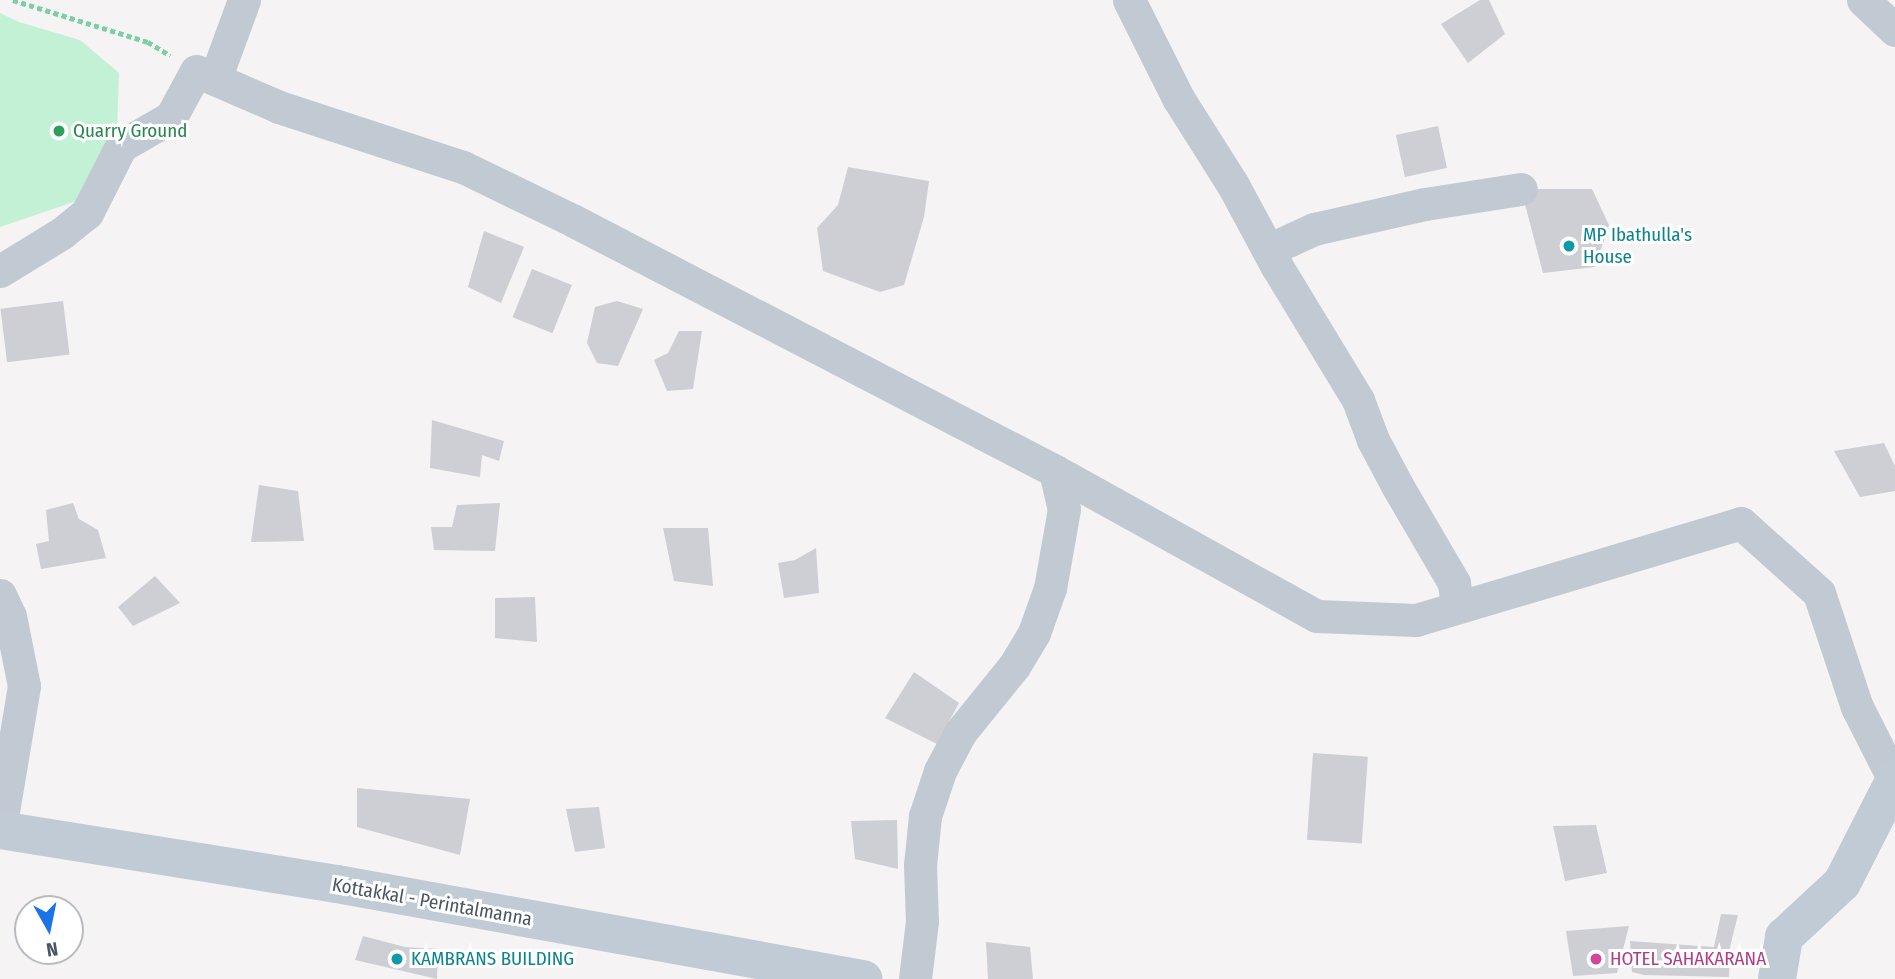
<!DOCTYPE html>
<html>
<head>
<meta charset="utf-8">
<style>
	body { margin:0 }
	#map { position:relative; width:1895px; height:979px; overflow:hidden; background:#f5f3f3; font-family:"Fira Sans Condensed",sans-serif }
	div>[style] { position:absolute }
	[style*='--x'] { left:calc(var(--x)*1px); top:calc(var(--y)*1px); width:calc(var(--w)*1px); rotate:calc(var(--a)*1deg) }
	.green>* { inset:0; background:#c3f1d5 }
	.building>* { inset:0; background:#cdcfd5; transform-origin:0 0 }
	.path>* { height:4.5px; margin-top:-2.25px; transform-origin:0; background:repeating-linear-gradient(90deg,#7ad0a6 0 5px,transparent 0 8.5px) }
	.street>* { height:33px; margin:-16.5px; padding:0 16.5px; transform-origin:16.5px; border-radius:16.5px; background:#c1cad2 }
	.secondary>* { height:38px; margin:-19px; padding:0 19px; transform-origin:19px; border-radius:19px; background:#c1cbd6 }
	.dots>* { width:19px; height:19px; translate:-50% -50%; box-sizing:border-box; border:4px solid #fff; border-radius:50% }
	span { translate:-50% -50%; white-space:nowrap; text-align:center; line-height:1.15; -webkit-text-stroke:6px #fff; paint-order:stroke }
	.leisure-label { font-size:19px; color:#27864d }
	.left { translate:0 -50%; text-align:left }
	.culture-label { font-size:19px; color:#0d838f }
	.street-label { font-size:19px; color:#4a5661 }
	.hotel-label { font-size:19px; color:#b23c85 }
	.north { position:absolute; left:14px; top:895px; width:70px; height:70px; box-sizing:border-box; background:#fff; border:2px solid #b7bbc0; border-radius:50%; rotate:171deg; font-size:19px; font-weight:700; line-height:28px; text-align:center; color:#4a5661 }
	.north::after { content:''; display:block; margin:auto; width:24px; height:32px; background:#1a73e8; clip-path:polygon(50% 0,100% 100%,50% 72%,0 100%) }
</style>
</head>
<body>
<div id="map">
	<div class="green">
		<div style="clip-path:polygon(0 13px,19px 22px,80px 40px,119px 73px,115px 188px,0 227px)"></div>
	</div>
	<div class="building">
		<div style="clip-path:polygon(1480px 0,1489px 0,1505px 34px,1468px 63px,1441px 24px)"></div>
		<div style="left:1438px;top:126px;width:43px;height:43px;rotate:78deg"></div>
		<div style="clip-path:polygon(848px 167px,929px 181px,924px 217px,904px 285px,880px 292px,823px 271px,817px 228px,838px 205px)"></div>
		<div style="clip-path:polygon(1521px 189px,1592px 189px,1609px 225px,1595px 267px,1543px 273px)"></div>
		<div style="clip-path:polygon(484px 231px,524px 247px,501px 303px,468px 287px)"></div>
		<div style="left:532px;top:269px;width:43px;height:52px;rotate:22deg"></div>
		<div style="left:63px;top:301px;width:54px;height:63px;rotate:83deg"></div>
		<div style="clip-path:polygon(617px 301px,643px 309px,618px 366px,597px 363px,587px 343px,595px 307px)"></div>
		<div style="clip-path:polygon(679px 331px,702px 331px,693px 389px,667px 391px,654px 360px,668px 353px)"></div>
		<div style="clip-path:polygon(432px 420px,504px 441px,499px 461px,482px 455px,480px 477px,430px 468px)"></div>
		<div style="clip-path:polygon(1884px 443px,1895px 466px,1895px 491px,1860px 497px,1834px 451px)"></div>
		<div style="clip-path:polygon(259px 485px,298px 491px,304px 541px,251px 542px)"></div>
		<div style="clip-path:polygon(73px 503px,79px 519px,98px 530px,106px 558px,41px 569px,36px 544px,49px 541px,46px 510px)"></div>
		<div style="clip-path:polygon(500px 503px,495px 551px,434px 550px,431px 527px,452px 527px,457px 505px)"></div>
		<div style="clip-path:polygon(663px 528px,708px 528px,713px 586px,674px 581px)"></div>
		<div style="clip-path:polygon(816px 548px,819px 593px,784px 598px,778px 563px,795px 560px)"></div>
		<div style="clip-path:polygon(155px 576px,180px 603px,133px 626px,118px 607px)"></div>
		<div style="clip-path:polygon(535px 597px,537px 642px,495px 638px,495px 598px)"></div>
		<div style="clip-path:polygon(914px 672px,959px 703px,937px 744px,885px 718px)"></div>
		<div style="left:1313px;top:753px;width:55px;height:87px;rotate:4deg"></div>
		<div style="clip-path:polygon(357px 788px,470px 799px,460px 855px,357px 827px)"></div>
		<div style="clip-path:polygon(599px 807px,605px 848px,575px 852px,566px 809px)"></div>
		<div style="clip-path:polygon(897px 820px,898px 869px,855px 859px,851px 821px)"></div>
		<div style="clip-path:polygon(1596px 825px,1607px 873px,1565px 881px,1553px 826px)"></div>
		<div style="clip-path:polygon(1721px 914px,1738px 915px,1730px 947px,1729px 977px,1644px 975px,1632px 972px,1630px 941px,1714px 947px)"></div>
		<div style="clip-path:polygon(1629px 926px,1617px 973px,1573px 976px,1566px 931px)"></div>
		<div style="clip-path:polygon(363px 936px,405px 947px,438px 949px,437px 979px,355px 960px)"></div>
		<div style="clip-path:polygon(986px 942px,1030px 947px,1033px 979px,988px 979px)"></div>
	</div>
	<div class="path">
		<div style="--x:13;--y:0;--w:141;--a:17.3"></div>
		<div style="--x:148;--y:42;--w:26;--a:31"></div>
	</div>
	<div class="street">
		<div style="--x:1129;--y:0;--w:110;--a:63.4"></div>
		<div style="--x:1178;--y:98;--w:103;--a:57.7"></div>
		<div style="--x:1233;--y:185;--w:91;--a:61.7"></div>
		<div style="--x:1276;--y:265;--w:158;--a:58.7"></div>
		<div style="--x:1358;--y:400;--w:43;--a:69.4"></div>
		<div style="--x:1373;--y:440;--w:53;--a:62"></div>
		<div style="--x:1398;--y:487;--w:111;--a:59.7"></div>
		<div style="--x:1454;--y:583;--w:24;--a:83"></div>
		<div style="--x:1863;--y:0;--w:44;--a:43.2"></div>
		<div style="--x:215;--y:79;--w:84;--a:-69.8"></div>
		<div style="--x:1268;--y:250;--w:51;--a:-24.5"></div>
		<div style="--x:1314;--y:229;--w:114;--a:-12.7"></div>
		<div style="--x:1425;--y:204;--w:97;--a:-8.9"></div>
		<div style="--x:0;--y:271;--w:73;--a:-31.5"></div>
		<div style="--x:62;--y:233;--w:32;--a:-39"></div>
		<div style="--x:87;--y:213;--w:75;--a:-63.1"></div>
		<div style="--x:121;--y:146;--w:58;--a:-30.1"></div>
		<div style="--x:171;--y:117;--w:52;--a:-61.5"></div>
		<div style="--x:196;--y:71;--w:90;--a:23.4"></div>
		<div style="--x:279;--y:107;--w:194;--a:18.1"></div>
		<div style="--x:463;--y:167;--w:123;--a:25.9"></div>
		<div style="--x:574;--y:221;--w:542;--a:27.46"></div>
		<div style="--x:1055;--y:471;--w:39;--a:77"></div>
		<div style="--x:1064;--y:509;--w:80;--a:100"></div>
		<div style="--x:1050;--y:588;--w:48;--a:109.6"></div>
		<div style="--x:1034;--y:633;--w:39;--a:121"></div>
		<div style="--x:1014;--y:666;--w:86;--a:128.9"></div>
		<div style="--x:960;--y:733;--w:43;--a:117.8"></div>
		<div style="--x:940;--y:771;--w:47;--a:108.4"></div>
		<div style="--x:925;--y:816;--w:49;--a:95.8"></div>
		<div style="--x:920;--y:865;--w:56;--a:88"></div>
		<div style="--x:922;--y:921;--w:58;--a:96.9"></div>
		<div style="--x:1055;--y:471;--w:299;--a:29"></div>
		<div style="--x:1317;--y:616;--w:99;--a:2.3"></div>
		<div style="--x:1416;--y:620;--w:339;--a:-16.6"></div>
		<div style="--x:1741;--y:523;--w:105;--a:41.9"></div>
		<div style="--x:1819;--y:593;--w:120;--a:71.6"></div>
		<div style="--x:1857;--y:707;--w:82;--a:63.1"></div>
		<div style="--x:0;--y:595;--w:23;--a:65"></div>
		<div style="--x:10;--y:616;--w:71;--a:78.7"></div>
		<div style="--x:24;--y:686;--w:146;--a:99.5"></div>
	</div>
	<div class="secondary">
		<div style="--x:0;--y:830;--w:341;--a:9.1"></div>
		<div style="--x:337;--y:884;--w:535;--a:10.24"></div>
		<div style="--x:1777;--y:979;--w:43;--a:-80.5"></div>
		<div style="--x:1784;--y:937;--w:79;--a:-43"></div>
		<div style="--x:1842;--y:883;--w:117;--a:-63"></div>
	</div>
	<div class="dots">
		<div style="left:59px;top:131px;background:#2e9e5b"></div>
		<div style="left:1569px;top:246px;background:#0f9aa8"></div>
		<div style="left:397px;top:959px;background:#0f9aa8"></div>
		<div style="left:1596px;top:959px;background:#d1479c"></div>
	</div>
	<div class="leisure-label">
		<span class="left" style="left:73px;top:131px">Quarry Ground</span>
	</div>
	<div class="culture-label">
		<span class="left" style="left:1583px;top:246px">MP Ibathulla's<br>House</span>
		<span class="left" style="left:411px;top:959px">KAMBRANS BUILDING</span>
	</div>
	<div class="street-label">
		<span style="left:432px;top:902px;rotate:10deg">Kottakkal - Perintalmanna</span>
	</div>
	<div class="hotel-label">
		<span class="left" style="left:1610px;top:959px">HOTEL SAHAKARANA</span>
	</div>
	<div class="north">N</div>
</div>
</body>
</html>
